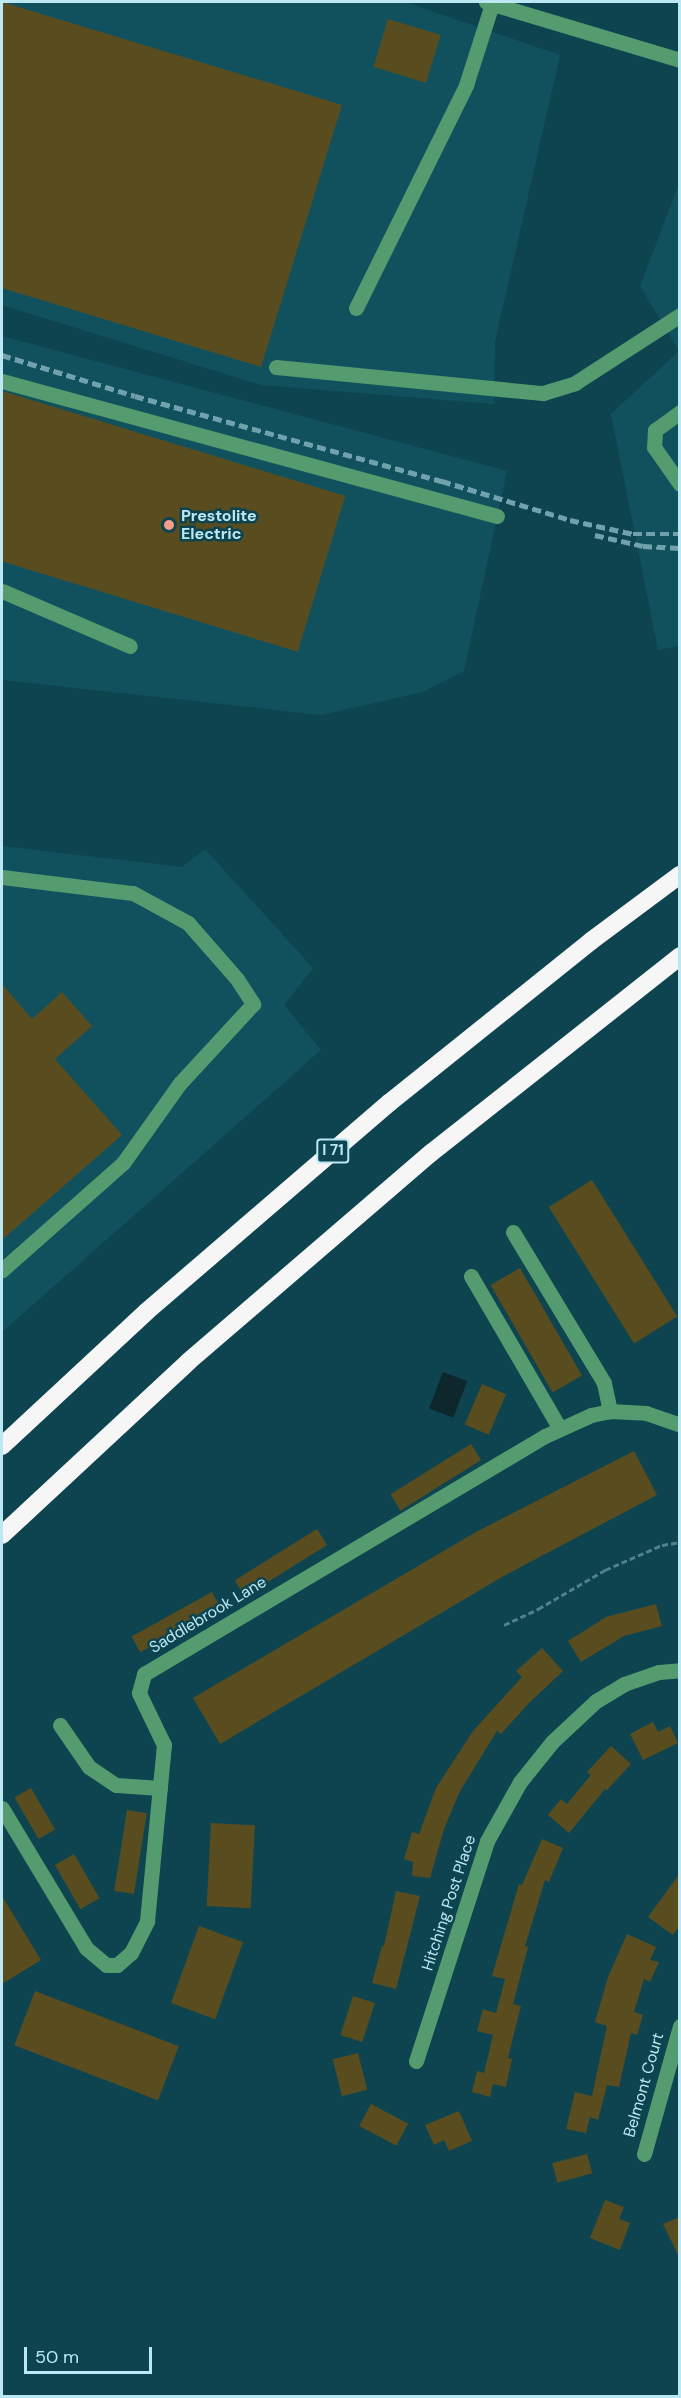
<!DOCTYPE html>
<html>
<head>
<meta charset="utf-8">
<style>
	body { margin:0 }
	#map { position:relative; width:681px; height:2398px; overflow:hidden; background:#0d444f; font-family:"DM Sans",sans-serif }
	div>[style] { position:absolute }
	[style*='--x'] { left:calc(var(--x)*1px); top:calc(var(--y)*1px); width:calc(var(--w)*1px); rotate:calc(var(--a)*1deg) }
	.built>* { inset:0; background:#11515d }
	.water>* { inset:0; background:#0e272c; transform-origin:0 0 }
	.building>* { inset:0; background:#594d20; transform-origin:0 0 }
	.path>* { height:3px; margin-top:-1.5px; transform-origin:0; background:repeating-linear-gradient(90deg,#50828d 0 6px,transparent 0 9px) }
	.minor>* { height:15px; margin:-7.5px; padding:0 7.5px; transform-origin:7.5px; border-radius:7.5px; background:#549c6f }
	.highway>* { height:18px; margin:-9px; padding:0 9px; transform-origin:9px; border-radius:9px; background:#f6f6f6 }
	.rail>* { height:4.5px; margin-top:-2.25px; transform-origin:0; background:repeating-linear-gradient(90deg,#70a1ac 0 9px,transparent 0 13.5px) }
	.dots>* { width:16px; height:16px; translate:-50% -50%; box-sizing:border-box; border:3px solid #0d444f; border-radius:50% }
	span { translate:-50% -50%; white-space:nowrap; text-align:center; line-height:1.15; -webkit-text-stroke:5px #0d444f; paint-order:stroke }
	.shield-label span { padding:2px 4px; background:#0d444f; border:2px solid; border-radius:4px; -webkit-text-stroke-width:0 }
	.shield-label { font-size:15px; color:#bce8f3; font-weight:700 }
	.poi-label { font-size:16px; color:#bce8f3; font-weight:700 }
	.left { translate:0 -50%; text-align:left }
	.street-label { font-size:16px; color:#bce8f3 }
	.frame { position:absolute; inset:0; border:3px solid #bce8f3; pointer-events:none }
	.scale { position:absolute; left:24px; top:2347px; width:128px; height:27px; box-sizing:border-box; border:3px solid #bce8f3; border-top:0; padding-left:8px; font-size:18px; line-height:21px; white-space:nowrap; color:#bce8f3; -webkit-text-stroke:4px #0d444f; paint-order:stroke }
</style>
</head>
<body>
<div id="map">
	<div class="built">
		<div style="clip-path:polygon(2px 2px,405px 2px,560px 55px,495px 342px,494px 404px,261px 385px,2px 305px)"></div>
		<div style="clip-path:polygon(679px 184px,679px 646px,658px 650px,611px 414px,679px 351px,640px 286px)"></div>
		<div style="clip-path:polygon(2px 336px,507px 471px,464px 671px,423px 692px,321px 715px,2px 680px)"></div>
		<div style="clip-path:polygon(2px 846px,182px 867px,205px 849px,313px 968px,284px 1005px,321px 1050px,2px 1332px)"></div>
	</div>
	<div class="water">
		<div style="left:443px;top:1372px;width:26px;height:39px;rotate:21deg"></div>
	</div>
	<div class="building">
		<div style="clip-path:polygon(2px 2px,342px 105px,261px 367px,2px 288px)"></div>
		<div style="left:388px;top:19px;width:55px;height:50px;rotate:17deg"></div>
		<div style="left:2px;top:391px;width:359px;height:163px;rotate:17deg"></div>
		<div style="clip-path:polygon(2px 984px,32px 1019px,62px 992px,92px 1026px,55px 1059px,122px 1135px,2px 1240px)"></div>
		<div style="left:592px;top:1180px;width:161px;height:51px;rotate:58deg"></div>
		<div style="left:520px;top:1268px;width:124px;height:34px;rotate:60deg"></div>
		<div style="left:482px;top:1384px;width:26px;height:44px;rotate:23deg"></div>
		<div style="left:471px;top:1444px;width:19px;height:95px;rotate:58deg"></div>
		<div style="clip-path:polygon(634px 1451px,657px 1495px,502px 1577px,220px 1744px,193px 1698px,476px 1532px)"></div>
		<div style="left:317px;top:1529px;width:19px;height:97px;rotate:58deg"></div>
		<div style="left:212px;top:1592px;width:18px;height:92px;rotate:61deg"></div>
		<div style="clip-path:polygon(656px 1604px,662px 1626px,624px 1636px,581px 1662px,568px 1641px,606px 1617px)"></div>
		<div style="clip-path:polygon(542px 1648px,563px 1671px,529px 1703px,501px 1734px,497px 1731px,460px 1791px,444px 1829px,430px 1878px,412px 1876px,413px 1862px,404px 1859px,412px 1832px,419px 1834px,436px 1788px,473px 1731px,522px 1677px,516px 1671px)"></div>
		<div style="clip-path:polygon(653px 1722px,658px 1732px,670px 1726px,678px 1743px,643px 1760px,630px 1734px)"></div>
		<div style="clip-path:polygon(611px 1746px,631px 1764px,607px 1790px,605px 1789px,569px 1833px,548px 1815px,561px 1799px,567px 1804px,591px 1775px,587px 1772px)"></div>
		<div style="left:31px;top:1788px;width:48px;height:19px;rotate:60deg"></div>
		<div style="left:127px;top:1810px;width:20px;height:82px;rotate:9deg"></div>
		<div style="left:211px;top:1823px;width:44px;height:83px;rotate:3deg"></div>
		<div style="clip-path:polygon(542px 1839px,563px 1848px,549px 1882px,545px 1880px,525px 1946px,528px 1947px,513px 2004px,521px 2006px,508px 2058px,512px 2059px,506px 2087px,493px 2084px,490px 2097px,472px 2092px,477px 2071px,484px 2073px,493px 2035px,477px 2031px,483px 2009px,496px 2013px,505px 1979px,492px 1976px,519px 1884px,522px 1885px)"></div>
		<div style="left:74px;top:1854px;width:51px;height:22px;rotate:60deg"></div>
		<div style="clip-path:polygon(680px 1873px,680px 1925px,673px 1935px,648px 1917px)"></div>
		<div style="clip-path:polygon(396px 1891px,420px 1896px,396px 1989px,372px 1983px,382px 1946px,384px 1946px)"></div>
		<div style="clip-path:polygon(2px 1896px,41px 1960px,2px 1984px)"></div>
		<div style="left:199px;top:1926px;width:47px;height:82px;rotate:20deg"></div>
		<div style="clip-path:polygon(627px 1934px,656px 1947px,650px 1960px,659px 1962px,650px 1982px,644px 1979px,634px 2012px,643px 2015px,637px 2035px,631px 2033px,619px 2087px,607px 2085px,598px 2120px,590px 2117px,586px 2133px,566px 2129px,575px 2092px,592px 2096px,607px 2026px,595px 2022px,608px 1977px)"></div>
		<div style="left:35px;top:1991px;width:154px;height:58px;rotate:21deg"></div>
		<div style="left:353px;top:1996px;width:23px;height:41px;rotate:18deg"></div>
		<div style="left:358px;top:2053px;width:38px;height:26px;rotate:76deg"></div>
		<div style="left:371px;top:2104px;width:42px;height:25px;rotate:28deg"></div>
		<div style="clip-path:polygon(459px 2111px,472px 2141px,449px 2151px,444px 2140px,434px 2145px,425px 2125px)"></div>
		<div style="left:587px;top:2154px;width:20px;height:36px;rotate:75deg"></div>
		<div style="clip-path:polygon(605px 2200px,624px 2207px,619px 2219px,630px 2223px,620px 2250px,590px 2238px)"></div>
		<div style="clip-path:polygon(680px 2217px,680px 2259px,663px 2224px)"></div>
	</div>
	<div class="path">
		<div style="--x:504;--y:1625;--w:38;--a:-25"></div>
		<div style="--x:538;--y:1609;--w:78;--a:-30.2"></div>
		<div style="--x:605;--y:1570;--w:62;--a:-23.7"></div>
		<div style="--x:662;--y:1545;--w:18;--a:-9"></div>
	</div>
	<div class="minor">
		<div style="--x:486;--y:2;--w:202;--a:16.6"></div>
		<div style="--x:356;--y:308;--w:249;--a:-63.7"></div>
		<div style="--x:466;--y:85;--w:85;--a:-72.2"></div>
		<div style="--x:276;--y:367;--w:268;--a:5.6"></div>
		<div style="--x:543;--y:393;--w:34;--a:-17"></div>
		<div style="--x:575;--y:383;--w:125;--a:-32.9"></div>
		<div style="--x:2;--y:381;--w:513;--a:15.26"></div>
		<div style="--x:680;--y:412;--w:31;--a:144"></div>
		<div style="--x:655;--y:430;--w:17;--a:93"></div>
		<div style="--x:654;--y:447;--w:45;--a:54.9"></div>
		<div style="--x:2;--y:591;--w:139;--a:23.3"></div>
		<div style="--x:2;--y:877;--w:132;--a:7"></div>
		<div style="--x:133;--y:893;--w:63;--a:28.6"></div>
		<div style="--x:188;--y:923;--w:74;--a:48.8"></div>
		<div style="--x:237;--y:979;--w:30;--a:57"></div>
		<div style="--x:253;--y:1004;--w:108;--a:132.7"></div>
		<div style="--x:180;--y:1083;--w:98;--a:125.5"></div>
		<div style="--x:123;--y:1163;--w:162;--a:138.5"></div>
		<div style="--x:513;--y:1232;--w:176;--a:58.9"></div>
		<div style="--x:604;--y:1383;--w:29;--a:78"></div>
		<div style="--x:471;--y:1276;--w:177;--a:59.8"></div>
		<div style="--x:60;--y:1725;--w:51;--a:55.4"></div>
		<div style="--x:89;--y:1767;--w:32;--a:34"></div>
		<div style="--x:116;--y:1785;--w:44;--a:3.9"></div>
		<div style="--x:2;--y:1808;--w:163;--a:59"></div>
		<div style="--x:86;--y:1948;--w:26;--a:40"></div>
		<div style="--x:106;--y:1965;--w:11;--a:0"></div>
		<div style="--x:117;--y:1965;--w:18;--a:-41"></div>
		<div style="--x:131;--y:1953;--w:36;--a:-63"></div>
		<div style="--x:147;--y:1921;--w:177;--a:-84.5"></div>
		<div style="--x:164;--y:1745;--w:58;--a:-115.7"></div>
		<div style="--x:139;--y:1693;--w:20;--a:-75"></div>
		<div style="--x:144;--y:1674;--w:466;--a:-30.7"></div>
		<div style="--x:545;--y:1436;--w:51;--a:-24.5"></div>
		<div style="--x:591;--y:1415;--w:19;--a:-12"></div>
		<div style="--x:610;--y:1411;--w:36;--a:3"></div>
		<div style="--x:646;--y:1413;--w:36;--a:19"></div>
		<div style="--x:416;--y:2061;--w:231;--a:-72.1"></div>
		<div style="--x:487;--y:1841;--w:68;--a:-60.8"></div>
		<div style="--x:520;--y:1782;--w:51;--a:-51.3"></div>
		<div style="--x:552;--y:1742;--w:60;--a:-43"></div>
		<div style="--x:596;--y:1701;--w:33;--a:-31"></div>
		<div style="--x:624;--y:1684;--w:37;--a:-19"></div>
		<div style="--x:659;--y:1672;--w:21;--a:-5"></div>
		<div style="--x:644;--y:2154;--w:133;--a:-74.3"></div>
	</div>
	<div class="highway">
		<div style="--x:2;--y:1446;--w:197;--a:-42.9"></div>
		<div style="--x:146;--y:1312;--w:321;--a:-40.7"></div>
		<div style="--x:389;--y:1103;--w:259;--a:-38.7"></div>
		<div style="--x:591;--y:941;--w:111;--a:-36.6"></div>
		<div style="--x:2;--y:1535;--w:255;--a:-42.9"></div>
		<div style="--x:189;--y:1361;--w:319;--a:-40.7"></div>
		<div style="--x:431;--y:1153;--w:318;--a:-38.3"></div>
	</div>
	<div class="rail">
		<div style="--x:2;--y:355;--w:139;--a:17.1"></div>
		<div style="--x:135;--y:396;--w:319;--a:15.5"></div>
		<div style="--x:442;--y:481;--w:134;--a:16.9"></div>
		<div style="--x:570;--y:520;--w:65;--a:12.5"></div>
		<div style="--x:633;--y:534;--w:47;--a:0"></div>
		<div style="--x:595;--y:535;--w:49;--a:12.9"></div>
		<div style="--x:643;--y:546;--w:37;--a:3"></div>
	</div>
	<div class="dots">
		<div style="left:169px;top:525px;background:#f49e88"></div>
	</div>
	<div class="shield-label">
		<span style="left:333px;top:1151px">I 71</span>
	</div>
	<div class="poi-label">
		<span class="left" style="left:181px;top:525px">Prestolite<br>Electric</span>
	</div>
	<div class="street-label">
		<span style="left:208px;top:1615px;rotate:-31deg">Saddlebrook Lane</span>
		<span style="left:449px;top:1903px;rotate:-72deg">Hitching Post Place</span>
		<span style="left:644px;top:2085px;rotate:-74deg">Belmont Court</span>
	</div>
	<div class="frame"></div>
	<div class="scale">50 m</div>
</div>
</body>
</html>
